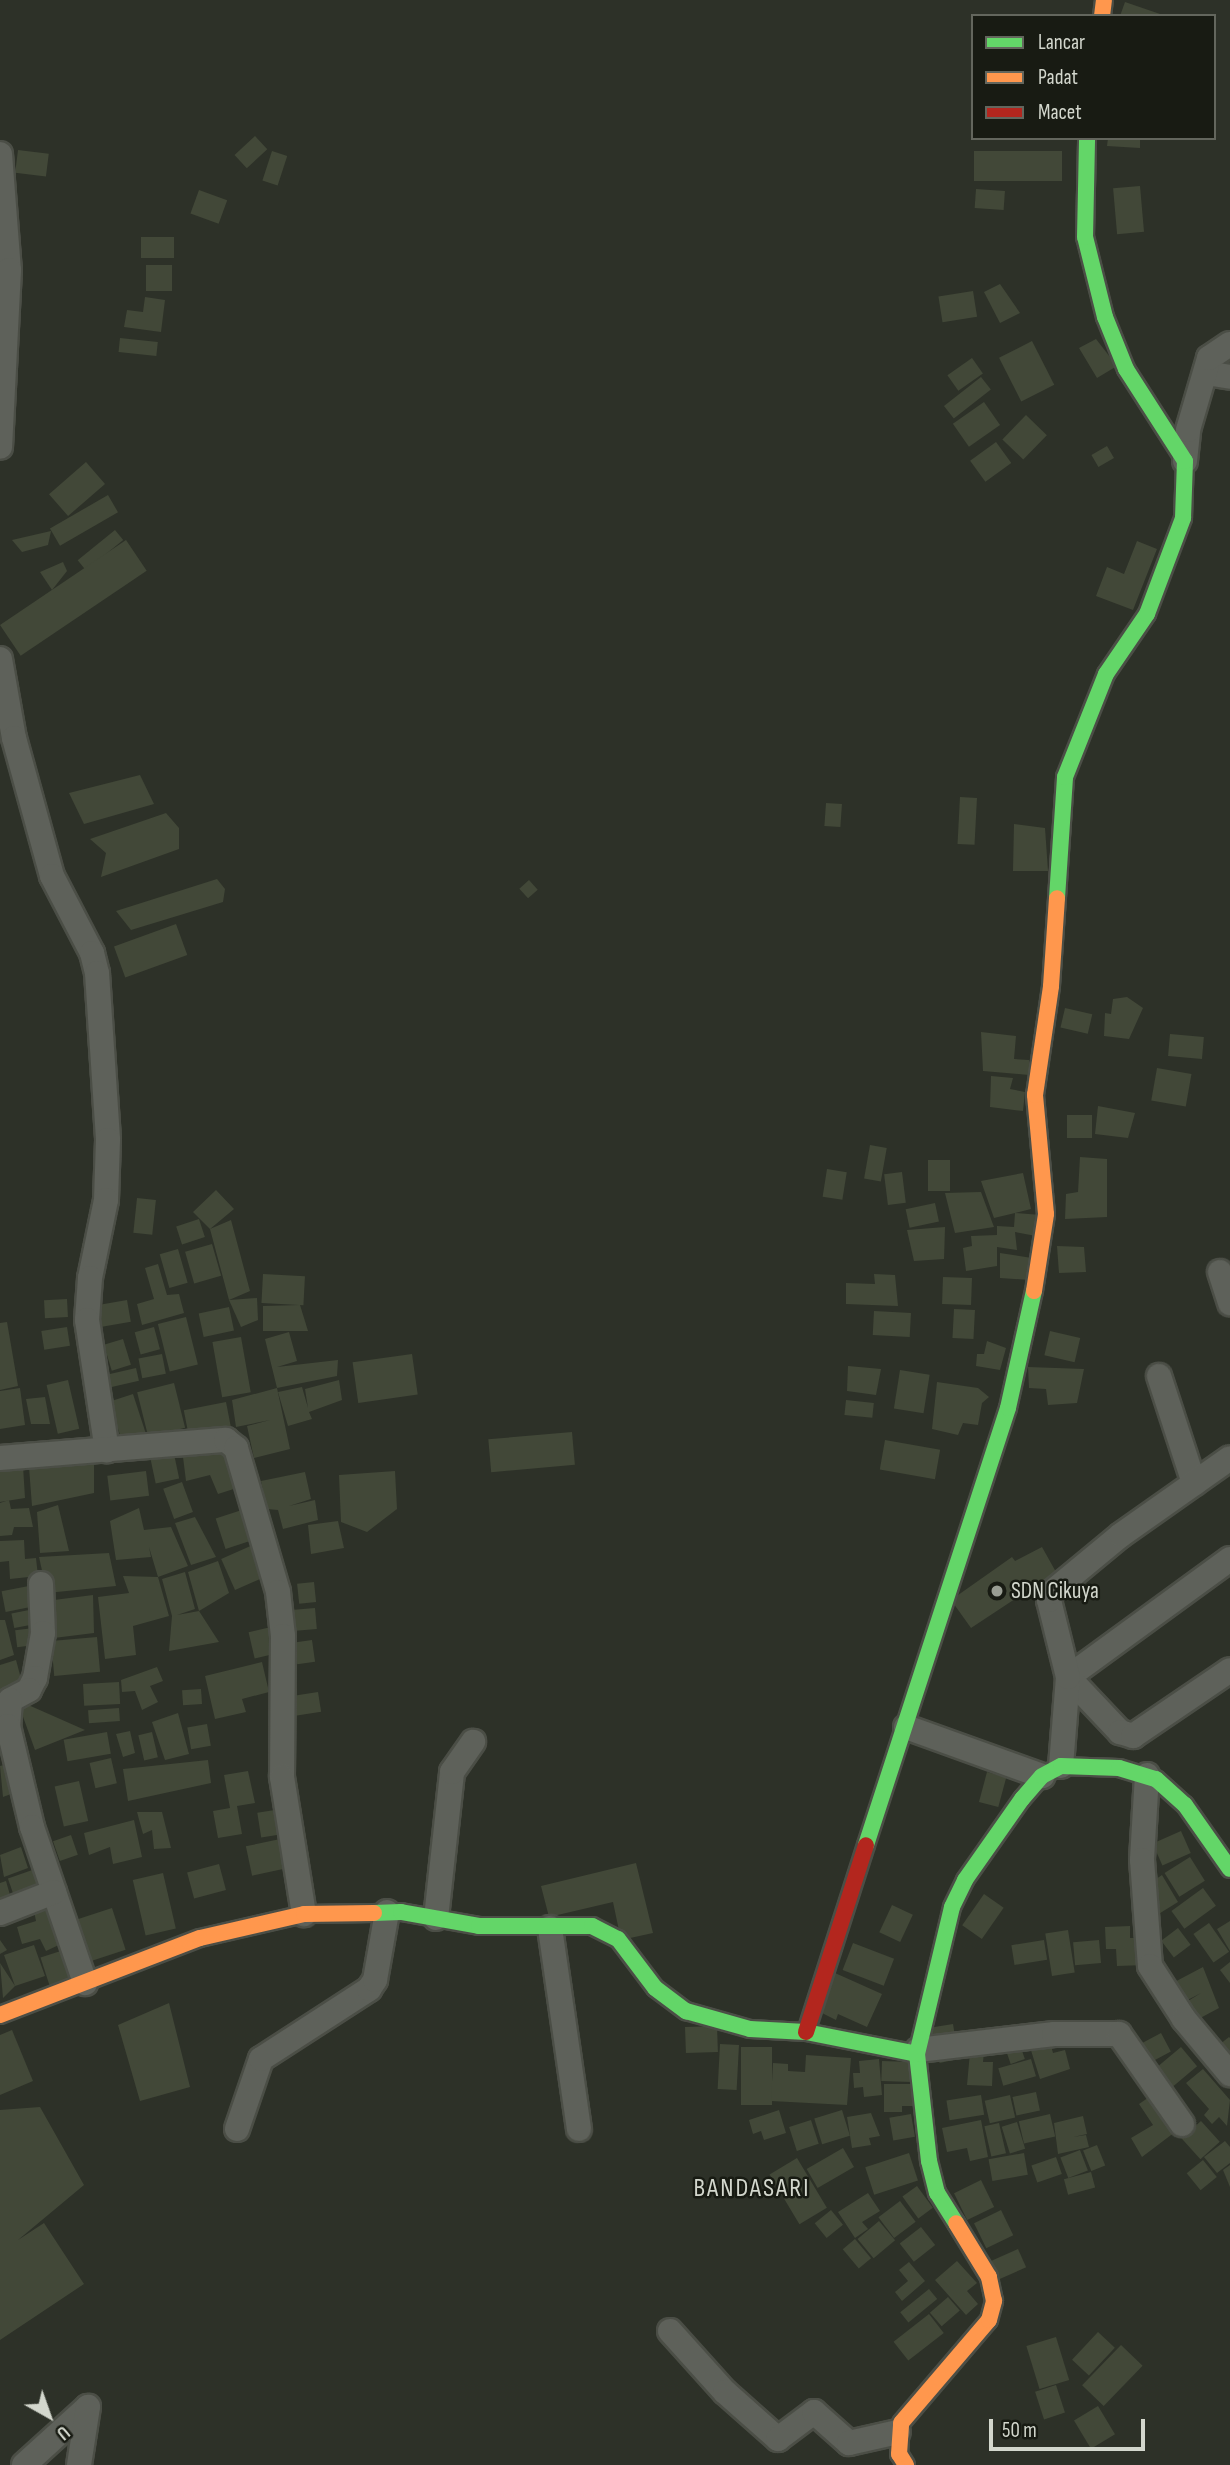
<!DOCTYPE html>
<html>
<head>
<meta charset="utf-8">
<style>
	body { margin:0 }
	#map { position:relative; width:1230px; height:2465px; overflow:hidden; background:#2d3128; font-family:"Sofia Sans Condensed",sans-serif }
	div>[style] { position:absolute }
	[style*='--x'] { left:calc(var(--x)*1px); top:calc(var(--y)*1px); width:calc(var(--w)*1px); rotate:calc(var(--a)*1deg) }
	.building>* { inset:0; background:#424838; transform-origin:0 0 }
	.roads { filter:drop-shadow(2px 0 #4b4e46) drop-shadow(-2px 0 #4b4e46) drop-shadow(0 2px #4b4e46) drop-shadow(0 -2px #4b4e46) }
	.street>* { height:24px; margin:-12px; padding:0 12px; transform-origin:12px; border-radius:12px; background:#5e615a }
	.fast>* { height:16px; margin:-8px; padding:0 8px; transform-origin:8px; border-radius:8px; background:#63d668 }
	.slow>* { height:16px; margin:-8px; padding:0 8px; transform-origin:8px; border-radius:8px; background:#ff974d }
	.jam>* { height:16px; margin:-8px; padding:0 8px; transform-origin:8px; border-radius:8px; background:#b3261e }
	.dots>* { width:19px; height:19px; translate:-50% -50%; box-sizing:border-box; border:4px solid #181b13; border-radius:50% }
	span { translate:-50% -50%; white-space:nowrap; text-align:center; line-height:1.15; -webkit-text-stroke:5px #181b13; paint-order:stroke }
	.poi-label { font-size:23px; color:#d3d7cd }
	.left { translate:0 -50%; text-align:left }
	.quarter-label { font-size:26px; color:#d3d7cd; letter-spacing:2px }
	.legend { position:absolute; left:971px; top:14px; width:245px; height:126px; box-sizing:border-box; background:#181b13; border:2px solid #63665d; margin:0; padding:9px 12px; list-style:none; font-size:21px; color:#d3d7cd }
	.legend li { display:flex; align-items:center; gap:14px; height:35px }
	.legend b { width:35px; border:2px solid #63665d }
	.north { position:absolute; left:14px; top:2381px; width:70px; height:70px; -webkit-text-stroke:5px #181b13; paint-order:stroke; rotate:140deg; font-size:19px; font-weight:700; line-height:28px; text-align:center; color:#d3d7cd }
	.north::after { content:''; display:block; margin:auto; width:24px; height:32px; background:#d3d7cd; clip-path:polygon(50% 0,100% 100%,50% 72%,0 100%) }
	.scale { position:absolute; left:989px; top:2419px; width:156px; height:32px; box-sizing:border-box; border:4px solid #d3d7cd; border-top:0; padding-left:9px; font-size:21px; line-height:24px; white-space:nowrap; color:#d3d7cd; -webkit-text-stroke:5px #181b13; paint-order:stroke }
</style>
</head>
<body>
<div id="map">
	<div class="building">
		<div style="clip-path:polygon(1125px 2px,1163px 15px,1163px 16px,1120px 16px)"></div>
		<div style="left:255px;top:136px;width:18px;height:28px;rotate:47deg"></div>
		<div style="clip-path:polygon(1108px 138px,1140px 138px,1140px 148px,1107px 146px)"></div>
		<div style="left:18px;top:150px;width:31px;height:23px;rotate:7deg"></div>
		<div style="left:272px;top:151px;width:16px;height:31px;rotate:18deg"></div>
		<div style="left:974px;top:151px;width:88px;height:30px"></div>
		<div style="left:1140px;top:186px;width:46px;height:27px;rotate:85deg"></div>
		<div style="left:976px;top:189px;width:29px;height:19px;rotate:4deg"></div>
		<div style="left:199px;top:190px;width:30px;height:25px;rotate:20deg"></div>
		<div style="left:174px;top:237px;width:21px;height:33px;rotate:90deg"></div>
		<div style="left:146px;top:265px;width:26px;height:26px"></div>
		<div style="clip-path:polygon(1000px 284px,1020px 313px,1000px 323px,984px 292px)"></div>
		<div style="left:973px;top:291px;width:26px;height:35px;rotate:81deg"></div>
		<div style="clip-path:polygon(145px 297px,165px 300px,161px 332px,124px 327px,127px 310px,143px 312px)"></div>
		<div style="left:120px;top:338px;width:38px;height:14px;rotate:6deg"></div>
		<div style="clip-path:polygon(1096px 339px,1117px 366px,1097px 378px,1079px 348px)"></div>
		<div style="left:1032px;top:341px;width:49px;height:37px;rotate:63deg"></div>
		<div style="left:972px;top:358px;width:19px;height:30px;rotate:55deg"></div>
		<div style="left:981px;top:377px;width:16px;height:47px;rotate:52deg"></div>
		<div style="left:984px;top:402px;width:28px;height:38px;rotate:55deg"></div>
		<div style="left:1026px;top:415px;width:29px;height:34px;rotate:44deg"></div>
		<div style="left:996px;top:442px;width:26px;height:32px;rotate:54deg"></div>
		<div style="left:1107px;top:446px;width:14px;height:18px;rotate:60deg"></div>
		<div style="left:86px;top:462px;width:29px;height:49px;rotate:49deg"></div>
		<div style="left:108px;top:495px;width:20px;height:67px;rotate:60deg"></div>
		<div style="left:115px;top:530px;width:13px;height:48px;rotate:51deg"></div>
		<div style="clip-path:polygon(51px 531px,48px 545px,22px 552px,12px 540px)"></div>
		<div style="left:126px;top:540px;width:37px;height:152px;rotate:56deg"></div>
		<div style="clip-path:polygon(1137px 541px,1157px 549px,1133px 610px,1096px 596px,1107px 567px,1124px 574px)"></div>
		<div style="clip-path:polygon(63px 562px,67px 571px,52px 590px,40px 572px)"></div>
		<div style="clip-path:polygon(140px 775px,154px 804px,84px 824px,69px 793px)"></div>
		<div style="left:960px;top:797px;width:17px;height:47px;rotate:3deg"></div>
		<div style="left:826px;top:803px;width:16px;height:23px;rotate:4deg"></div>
		<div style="clip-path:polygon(166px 813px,179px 828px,179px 849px,101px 877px,106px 853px,90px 839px)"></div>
		<div style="clip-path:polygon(1014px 824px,1045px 828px,1048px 871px,1013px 871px)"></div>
		<div style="clip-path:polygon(217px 879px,225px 889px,223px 902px,131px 930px,116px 911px)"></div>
		<div style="left:529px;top:880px;width:13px;height:13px;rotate:48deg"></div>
		<div style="left:176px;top:924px;width:33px;height:66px;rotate:70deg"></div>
		<div style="clip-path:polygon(1127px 997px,1143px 1008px,1129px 1039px,1104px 1036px,1105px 1013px,1111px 1014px,1113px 999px)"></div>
		<div style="left:1065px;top:1008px;width:28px;height:20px;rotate:13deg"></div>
		<div style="clip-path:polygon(981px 1032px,1016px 1036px,1014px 1059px,1029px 1060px,1029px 1075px,983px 1071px)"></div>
		<div style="left:1170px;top:1034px;width:34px;height:22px;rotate:5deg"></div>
		<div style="left:1157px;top:1068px;width:35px;height:33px;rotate:10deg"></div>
		<div style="clip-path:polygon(991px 1076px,1013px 1078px,1010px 1089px,1025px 1092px,1023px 1111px,990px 1107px)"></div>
		<div style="clip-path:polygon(1098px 1106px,1135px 1113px,1128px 1138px,1095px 1134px)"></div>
		<div style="left:1067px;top:1115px;width:25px;height:23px"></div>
		<div style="left:870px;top:1145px;width:17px;height:34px;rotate:10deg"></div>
		<div style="clip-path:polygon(1080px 1157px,1107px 1159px,1107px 1217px,1065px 1219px,1066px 1194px,1078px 1192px)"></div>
		<div style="left:928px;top:1160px;width:22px;height:31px"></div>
		<div style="left:827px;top:1169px;width:20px;height:28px;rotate:9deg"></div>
		<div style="left:902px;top:1172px;width:31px;height:18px;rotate:83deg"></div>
		<div style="clip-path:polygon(1023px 1173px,1031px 1209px,1015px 1213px,1041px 1215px,1036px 1236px,1015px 1232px,1017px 1250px,997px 1247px,997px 1266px,966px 1271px,963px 1248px,972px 1246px,971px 1236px,997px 1235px,997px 1226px,1014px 1227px,1015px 1213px,994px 1218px,981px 1181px)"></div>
		<div style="clip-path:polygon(216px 1190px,234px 1209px,210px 1229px,231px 1220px,250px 1291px,229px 1300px,210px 1229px,193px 1212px)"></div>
		<div style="clip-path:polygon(981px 1192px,994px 1227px,955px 1233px,945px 1193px)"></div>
		<div style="left:137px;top:1198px;width:19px;height:35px;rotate:6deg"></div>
		<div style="left:935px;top:1203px;width:19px;height:30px;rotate:78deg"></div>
		<div style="left:199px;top:1219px;width:19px;height:24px;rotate:72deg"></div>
		<div style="clip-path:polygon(945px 1227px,944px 1259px,914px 1261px,907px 1230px)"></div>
		<div style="left:212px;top:1244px;width:33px;height:28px;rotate:74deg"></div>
		<div style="clip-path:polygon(1057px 1246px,1084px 1247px,1086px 1272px,1059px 1273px)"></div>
		<div style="left:178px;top:1249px;width:35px;height:19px;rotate:74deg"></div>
		<div style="clip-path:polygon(1000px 1253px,1032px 1258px,1030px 1280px,1000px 1278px)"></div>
		<div style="clip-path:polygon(158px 1264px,167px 1295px,179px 1294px,184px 1313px,142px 1325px,137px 1304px,154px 1299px,145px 1268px)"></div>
		<div style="left:263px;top:1274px;width:42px;height:29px;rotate:3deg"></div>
		<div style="clip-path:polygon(874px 1274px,895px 1275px,898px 1306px,846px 1304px,846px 1283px,875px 1284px)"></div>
		<div style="left:943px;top:1277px;width:29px;height:27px;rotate:2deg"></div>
		<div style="clip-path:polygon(257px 1298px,258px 1320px,241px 1327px,229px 1300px)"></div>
		<div style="left:67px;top:1299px;width:18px;height:23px;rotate:87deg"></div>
		<div style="left:127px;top:1300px;width:22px;height:35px;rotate:80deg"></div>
		<div style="clip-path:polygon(300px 1305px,308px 1331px,263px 1331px,263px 1306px)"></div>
		<div style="left:229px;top:1307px;width:24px;height:31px;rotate:78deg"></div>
		<div style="left:954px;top:1309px;width:21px;height:29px;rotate:3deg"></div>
		<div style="left:874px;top:1311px;width:37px;height:24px;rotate:3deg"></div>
		<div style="left:186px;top:1317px;width:49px;height:29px;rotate:76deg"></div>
		<div style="clip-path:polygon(7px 1322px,18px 1386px,0 1390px,0 1323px)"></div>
		<div style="left:67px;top:1327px;width:19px;height:26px;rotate:81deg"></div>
		<div style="left:154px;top:1327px;width:23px;height:20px;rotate:75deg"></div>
		<div style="left:1050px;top:1331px;width:31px;height:25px;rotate:13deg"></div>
		<div style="clip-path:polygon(289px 1332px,297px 1361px,277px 1367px,338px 1360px,337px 1376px,277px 1388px,290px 1449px,254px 1458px,247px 1426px,270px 1420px,236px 1427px,232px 1400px,277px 1388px,265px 1339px)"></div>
		<div style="left:241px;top:1337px;width:56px;height:29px;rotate:80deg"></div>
		<div style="left:123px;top:1339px;width:27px;height:20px;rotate:73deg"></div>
		<div style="clip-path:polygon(987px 1341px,1006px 1348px,1000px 1370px,976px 1366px,977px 1354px,984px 1354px)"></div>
		<div style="left:162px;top:1354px;width:20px;height:24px;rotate:79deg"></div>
		<div style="left:412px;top:1354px;width:41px;height:60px;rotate:82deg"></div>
		<div style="clip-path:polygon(848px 1366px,881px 1369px,876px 1395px,847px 1391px)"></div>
		<div style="clip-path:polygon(1028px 1367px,1084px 1369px,1077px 1403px,1048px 1405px,1046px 1389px,1029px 1388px)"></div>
		<div style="left:136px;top:1368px;width:13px;height:29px;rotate:77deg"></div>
		<div style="left:900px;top:1370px;width:30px;height:39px;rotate:9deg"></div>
		<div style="left:68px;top:1380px;width:50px;height:22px;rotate:77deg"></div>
		<div style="clip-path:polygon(339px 1380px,342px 1400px,309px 1412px,312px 1419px,288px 1426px,278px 1392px,302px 1387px,308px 1408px,305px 1389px)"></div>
		<div style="clip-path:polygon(937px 1382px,978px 1388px,989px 1397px,982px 1403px,978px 1425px,963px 1423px,958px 1435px,932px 1429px)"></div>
		<div style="left:174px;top:1383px;width:46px;height:38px;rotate:76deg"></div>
		<div style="clip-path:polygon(20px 1388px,25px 1425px,0 1429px,0 1391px)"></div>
		<div style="left:133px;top:1394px;width:40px;height:25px;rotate:72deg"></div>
		<div style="clip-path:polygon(45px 1397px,50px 1424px,31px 1424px,26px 1399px)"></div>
		<div style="left:846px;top:1400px;width:28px;height:15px;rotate:6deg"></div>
		<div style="left:226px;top:1402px;width:25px;height:43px;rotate:79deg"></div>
		<div style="left:572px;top:1432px;width:33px;height:84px;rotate:85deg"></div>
		<div style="left:885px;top:1440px;width:56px;height:30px;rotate:10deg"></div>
		<div style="clip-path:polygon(227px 1447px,240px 1487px,218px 1494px,210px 1475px,186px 1481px,183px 1457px)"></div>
		<div style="left:174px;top:1454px;width:25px;height:24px;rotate:78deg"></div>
		<div style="clip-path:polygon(94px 1456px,94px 1493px,32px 1506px,29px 1467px)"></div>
		<div style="clip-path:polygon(23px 1466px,25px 1498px,0 1502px,0 1468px)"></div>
		<div style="left:146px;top:1471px;width:25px;height:39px;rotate:83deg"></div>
		<div style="clip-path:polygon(395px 1471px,397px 1509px,367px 1532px,341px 1522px,339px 1475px)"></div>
		<div style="clip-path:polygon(305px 1472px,311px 1499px,289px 1506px,315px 1500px,318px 1520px,283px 1529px,278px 1510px,267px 1509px,261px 1481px)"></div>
		<div style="left:182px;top:1482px;width:32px;height:20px;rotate:70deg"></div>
		<div style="clip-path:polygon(9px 1500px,11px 1509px,29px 1508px,33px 1527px,14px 1527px,12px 1535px,0 1536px,0 1503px)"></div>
		<div style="clip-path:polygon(58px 1505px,69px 1551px,40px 1553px,37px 1512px)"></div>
		<div style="clip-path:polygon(139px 1508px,144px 1530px,171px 1527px,188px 1566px,158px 1577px,169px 1616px,133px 1626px,136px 1655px,105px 1659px,98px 1597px,129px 1593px,123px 1576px,158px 1577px,149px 1547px,151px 1557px,116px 1560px,110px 1521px)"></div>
		<div style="left:248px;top:1508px;width:32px;height:34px;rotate:72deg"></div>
		<div style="clip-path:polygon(195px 1517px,216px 1557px,191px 1565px,175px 1523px)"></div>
		<div style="clip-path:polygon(338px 1521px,344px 1548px,311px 1554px,308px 1525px)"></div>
		<div style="clip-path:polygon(24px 1540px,25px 1559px,36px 1558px,38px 1576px,10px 1579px,9px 1561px,0 1562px,0 1541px)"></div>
		<div style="left:255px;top:1544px;width:34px;height:37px;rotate:66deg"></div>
		<div style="clip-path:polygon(1042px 1547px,1056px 1572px,971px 1628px,951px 1600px,1012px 1557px,1015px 1561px)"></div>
		<div style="clip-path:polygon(109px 1553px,116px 1586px,47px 1593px,39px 1557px)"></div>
		<div style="clip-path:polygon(218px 1561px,229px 1593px,199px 1611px,188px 1572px)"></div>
		<div style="clip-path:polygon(185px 1572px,195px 1609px,177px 1615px,199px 1611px,219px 1642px,169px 1651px,172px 1616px,162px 1579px)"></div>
		<div style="left:314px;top:1582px;width:20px;height:17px;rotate:84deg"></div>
		<div style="left:34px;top:1585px;width:21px;height:33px;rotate:79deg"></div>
		<div style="clip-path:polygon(93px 1595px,94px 1633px,54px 1638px,46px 1601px)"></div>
		<div style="left:315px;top:1608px;width:21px;height:21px;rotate:85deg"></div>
		<div style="left:34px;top:1609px;width:15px;height:23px;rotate:79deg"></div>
		<div style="clip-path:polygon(0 1620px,5px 1620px,14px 1655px,0 1660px)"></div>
		<div style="left:271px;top:1627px;width:27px;height:23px;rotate:77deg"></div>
		<div style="left:34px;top:1628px;width:17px;height:19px;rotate:83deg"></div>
		<div style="left:97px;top:1637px;width:35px;height:46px;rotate:85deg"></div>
		<div style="left:312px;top:1640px;width:22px;height:18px;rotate:82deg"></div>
		<div style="clip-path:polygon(16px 1660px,23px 1686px,0 1691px,0 1665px)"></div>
		<div style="clip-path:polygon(262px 1662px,269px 1692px,242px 1699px,246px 1712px,215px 1719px,205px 1676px)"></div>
		<div style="clip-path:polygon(157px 1667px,163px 1681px,150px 1686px,158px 1702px,142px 1710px,135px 1691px,122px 1692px,121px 1680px)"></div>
		<div style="left:119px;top:1682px;width:22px;height:36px;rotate:87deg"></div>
		<div style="left:201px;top:1689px;width:15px;height:19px;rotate:86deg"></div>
		<div style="left:318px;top:1692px;width:20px;height:31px;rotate:81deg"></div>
		<div style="clip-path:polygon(17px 1700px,85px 1730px,35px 1750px)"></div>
		<div style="left:119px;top:1708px;width:13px;height:31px;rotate:86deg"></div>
		<div style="clip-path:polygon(178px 1713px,189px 1754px,165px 1760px,152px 1722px)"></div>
		<div style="left:207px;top:1724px;width:22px;height:20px;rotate:80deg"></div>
		<div style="clip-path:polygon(130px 1731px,135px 1753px,123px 1757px,116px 1734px)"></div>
		<div style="left:107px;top:1732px;width:22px;height:44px;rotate:80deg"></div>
		<div style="left:152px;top:1732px;width:26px;height:14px;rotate:77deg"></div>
		<div style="left:111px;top:1758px;width:26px;height:22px;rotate:77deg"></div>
		<div style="clip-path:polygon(208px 1760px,211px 1783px,128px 1801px,123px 1769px)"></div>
		<div style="clip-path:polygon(11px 1763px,19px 1791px,3px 1797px,0 1766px)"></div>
		<div style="clip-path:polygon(248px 1771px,255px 1803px,237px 1806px,242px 1834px,218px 1838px,213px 1811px,230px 1808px,224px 1775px)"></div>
		<div style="left:987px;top:1772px;width:20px;height:31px;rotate:15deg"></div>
		<div style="left:79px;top:1781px;width:41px;height:25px;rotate:77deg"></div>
		<div style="left:281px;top:1809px;width:25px;height:24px;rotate:81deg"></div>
		<div style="clip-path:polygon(137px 1812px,162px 1812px,171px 1848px,154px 1849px,152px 1830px,143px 1834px)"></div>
		<div style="clip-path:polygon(134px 1820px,142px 1857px,113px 1864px,110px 1847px,89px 1855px,84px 1833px)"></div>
		<div style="left:1181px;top:1831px;width:24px;height:31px;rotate:66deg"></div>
		<div style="left:71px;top:1835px;width:21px;height:19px;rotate:71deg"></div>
		<div style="left:285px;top:1838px;width:30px;height:40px;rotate:78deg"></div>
		<div style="clip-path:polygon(21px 1847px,28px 1868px,4px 1877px,0 1855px)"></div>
		<div style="left:1190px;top:1857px;width:28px;height:30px;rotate:58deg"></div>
		<div style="clip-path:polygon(636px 1863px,653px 1933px,621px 1940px,613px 1902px,549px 1917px,541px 1886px)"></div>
		<div style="left:219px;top:1864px;width:27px;height:33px;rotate:75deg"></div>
		<div style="left:41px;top:1867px;width:24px;height:35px;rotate:71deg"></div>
		<div style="left:163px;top:1873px;width:57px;height:31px;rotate:77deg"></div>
		<div style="clip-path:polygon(1162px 1875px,1178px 1902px,1157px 1915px,1150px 1883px)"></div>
		<div style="clip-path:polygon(6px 1881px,12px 1902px,0 1906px,0 1883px)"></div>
		<div style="left:1203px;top:1888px;width:22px;height:39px;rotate:54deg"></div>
		<div style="left:984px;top:1894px;width:24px;height:38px;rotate:35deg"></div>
		<div style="clip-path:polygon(47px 1904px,63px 1943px,46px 1951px,40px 1939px,22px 1944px,17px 1927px,36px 1921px,33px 1906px)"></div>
		<div style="left:892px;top:1905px;width:23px;height:30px;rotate:25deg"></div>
		<div style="left:112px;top:1908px;width:44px;height:41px;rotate:72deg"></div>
		<div style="clip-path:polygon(1230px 1921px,1230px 1951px,1217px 1929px)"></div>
		<div style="left:1209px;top:1923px;width:35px;height:19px;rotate:55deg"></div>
		<div style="clip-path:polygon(1130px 1926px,1130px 1938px,1137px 1938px,1146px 1965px,1117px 1966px,1116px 1949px,1106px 1949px,1105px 1927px)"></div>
		<div style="left:1178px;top:1928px;width:21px;height:21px;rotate:53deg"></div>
		<div style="left:1068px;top:1930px;width:43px;height:23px;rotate:81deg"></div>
		<div style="clip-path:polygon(0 1940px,7px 1950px,0 1954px)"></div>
		<div style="left:1044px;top:1940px;width:20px;height:33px;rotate:81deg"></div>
		<div style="left:1099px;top:1940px;width:23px;height:26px;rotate:85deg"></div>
		<div style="left:853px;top:1943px;width:44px;height:29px;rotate:21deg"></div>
		<div style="clip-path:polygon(34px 1945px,45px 1976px,15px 1986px,3px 1998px,0 1963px,15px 1986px,4px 1955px)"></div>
		<div style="left:70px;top:1948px;width:29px;height:31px;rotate:72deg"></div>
		<div style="clip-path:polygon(1230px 1962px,1230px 1983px,1220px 1970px)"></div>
		<div style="clip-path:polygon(1203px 1967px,1219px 2008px,1189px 2024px,1180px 2006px,1201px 1993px,1176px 2006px,1167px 1986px)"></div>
		<div style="clip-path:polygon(835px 1973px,882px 1994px,867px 2027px,838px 2014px,836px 2020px,818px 2011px)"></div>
		<div style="clip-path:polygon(169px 2003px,190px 2087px,140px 2101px,118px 2025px)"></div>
		<div style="left:953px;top:2024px;width:18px;height:25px;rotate:81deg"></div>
		<div style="left:717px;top:2026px;width:26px;height:32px;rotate:88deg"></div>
		<div style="clip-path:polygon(12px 2030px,33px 2081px,0 2095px,0 2035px)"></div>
		<div style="left:1161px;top:2033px;width:21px;height:26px;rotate:62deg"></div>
		<div style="clip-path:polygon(1229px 2037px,1230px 2038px,1230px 2063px,1215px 2048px)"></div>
		<div style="clip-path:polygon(1049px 2038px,1053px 2053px,1065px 2050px,1070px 2069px,1040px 2079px,1029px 2044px)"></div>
		<div style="left:1019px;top:2042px;width:18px;height:15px;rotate:71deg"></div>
		<div style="left:966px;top:2043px;width:14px;height:30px;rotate:78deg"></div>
		<div style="left:720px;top:2044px;width:19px;height:45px;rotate:3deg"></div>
		<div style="left:741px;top:2047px;width:31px;height:58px"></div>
		<div style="left:1181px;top:2047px;width:25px;height:35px;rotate:50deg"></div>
		<div style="clip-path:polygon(970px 2052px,984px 2052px,983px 2062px,993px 2062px,992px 2086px,967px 2085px)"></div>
		<div style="clip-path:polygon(806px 2055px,851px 2058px,847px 2105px,771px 2101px,773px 2063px,788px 2064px,788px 2071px,805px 2072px)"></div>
		<div style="clip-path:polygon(879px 2059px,882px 2095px,864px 2097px,863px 2087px,854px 2088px,853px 2073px,860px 2073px,859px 2061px)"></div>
		<div style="left:1031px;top:2059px;width:18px;height:34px;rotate:74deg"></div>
		<div style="left:882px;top:2061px;width:31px;height:20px;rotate:2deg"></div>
		<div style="clip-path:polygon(1203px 2069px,1230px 2100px,1227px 2126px,1219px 2117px,1212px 2124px,1204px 2115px,1209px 2109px,1186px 2083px)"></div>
		<div style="clip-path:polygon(884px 2084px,915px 2084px,915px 2106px,902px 2106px,902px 2112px,884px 2112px)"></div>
		<div style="left:1036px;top:2092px;width:19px;height:24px;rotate:78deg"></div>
		<div style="clip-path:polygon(1155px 2093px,1179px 2129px,1142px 2157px,1131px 2138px,1153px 2125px,1139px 2104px)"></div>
		<div style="left:981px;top:2095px;width:20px;height:35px;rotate:81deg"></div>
		<div style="left:1010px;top:2095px;width:23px;height:26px;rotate:77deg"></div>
		<div style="clip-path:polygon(40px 2107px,84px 2185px,18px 2240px,44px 2223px,84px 2284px,0 2340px,0 2110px)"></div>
		<div style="clip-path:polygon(779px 2110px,786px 2133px,764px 2140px,761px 2131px,753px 2134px,749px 2120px)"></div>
		<div style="left:842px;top:2110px;width:27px;height:29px;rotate:73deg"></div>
		<div style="clip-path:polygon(871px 2113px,880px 2136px,869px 2138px,871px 2145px,852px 2148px,847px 2117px)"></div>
		<div style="left:911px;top:2114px;width:23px;height:22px;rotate:80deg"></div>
		<div style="left:1050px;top:2114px;width:23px;height:32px;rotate:77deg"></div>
		<div style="clip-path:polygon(1083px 2116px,1087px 2134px,1073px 2137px,1086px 2135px,1089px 2147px,1058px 2154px,1054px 2123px)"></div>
		<div style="left:811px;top:2120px;width:25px;height:23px;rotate:72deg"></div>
		<div style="clip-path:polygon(981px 2120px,988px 2157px,970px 2161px,967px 2148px,947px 2152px,942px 2128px)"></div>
		<div style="left:1201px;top:2121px;width:28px;height:26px;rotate:48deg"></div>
		<div style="left:1017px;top:2122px;width:28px;height:16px;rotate:73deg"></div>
		<div style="left:999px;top:2123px;width:31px;height:15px;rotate:77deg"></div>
		<div style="clip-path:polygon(1225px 2141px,1230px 2147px,1230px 2163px,1217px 2173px,1204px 2157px)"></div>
		<div style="left:1097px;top:2145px;width:22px;height:15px;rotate:68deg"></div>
		<div style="left:843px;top:2148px;width:22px;height:42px;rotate:60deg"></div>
		<div style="left:1080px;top:2150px;width:22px;height:21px;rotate:69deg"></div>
		<div style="left:909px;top:2153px;width:29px;height:46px;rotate:72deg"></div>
		<div style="left:1024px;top:2153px;width:22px;height:36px;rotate:80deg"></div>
		<div style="left:1056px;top:2157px;width:18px;height:26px;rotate:71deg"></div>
		<div style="left:797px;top:2158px;width:58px;height:32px;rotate:59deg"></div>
		<div style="left:1203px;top:2160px;width:22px;height:21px;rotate:51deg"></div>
		<div style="clip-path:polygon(1230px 2165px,1230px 2187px,1223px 2170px)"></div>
		<div style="left:1091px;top:2172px;width:16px;height:28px;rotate:75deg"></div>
		<div style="left:981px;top:2180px;width:30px;height:30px;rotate:64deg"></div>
		<div style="left:917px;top:2186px;width:27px;height:18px;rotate:54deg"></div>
		<div style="clip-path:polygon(868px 2193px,880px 2211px,862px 2222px,868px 2229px,855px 2238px,838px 2212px)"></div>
		<div style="left:900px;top:2201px;width:26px;height:27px;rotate:53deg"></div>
		<div style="left:831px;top:2210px;width:19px;height:21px;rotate:51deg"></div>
		<div style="left:1001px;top:2210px;width:28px;height:30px;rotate:64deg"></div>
		<div style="left:879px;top:2221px;width:25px;height:28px;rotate:50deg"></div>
		<div style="left:921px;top:2227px;width:23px;height:27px;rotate:52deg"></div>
		<div style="left:855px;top:2239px;width:25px;height:16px;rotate:50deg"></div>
		<div style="left:1018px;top:2249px;width:20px;height:32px;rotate:66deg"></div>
		<div style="clip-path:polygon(957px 2261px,977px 2283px,967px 2291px,978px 2304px,966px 2315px,935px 2280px)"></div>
		<div style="clip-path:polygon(909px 2262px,925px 2281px,902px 2301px,895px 2292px,908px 2281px,899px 2270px)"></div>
		<div style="left:929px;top:2289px;width:13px;height:37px;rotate:51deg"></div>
		<div style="left:948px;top:2297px;width:18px;height:24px;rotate:49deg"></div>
		<div style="left:929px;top:2314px;width:24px;height:45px;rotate:52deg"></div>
		<div style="left:1098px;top:2332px;width:23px;height:38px;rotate:43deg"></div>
		<div style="left:1056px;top:2337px;width:45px;height:31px;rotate:73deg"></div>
		<div style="left:1121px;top:2345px;width:30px;height:56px;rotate:44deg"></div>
		<div style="left:1056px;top:2385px;width:29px;height:22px;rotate:72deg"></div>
		<div style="left:1098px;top:2406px;width:33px;height:28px;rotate:59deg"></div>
	</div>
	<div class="roads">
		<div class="street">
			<div style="--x:0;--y:154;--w:116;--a:85.6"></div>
			<div style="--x:9;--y:270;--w:177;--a:92.9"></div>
			<div style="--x:1206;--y:373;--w:24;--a:9"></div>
			<div style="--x:1185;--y:461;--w:31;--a:-84"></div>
			<div style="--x:1188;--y:430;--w:75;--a:-73.7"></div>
			<div style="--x:1209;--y:358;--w:25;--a:-34"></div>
			<div style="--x:0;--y:659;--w:80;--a:80"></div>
			<div style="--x:14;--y:738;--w:143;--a:74.6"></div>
			<div style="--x:52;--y:876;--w:87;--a:62.5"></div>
			<div style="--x:92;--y:953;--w:21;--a:76"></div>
			<div style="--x:97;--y:973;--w:167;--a:86.2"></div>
			<div style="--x:108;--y:1140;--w:60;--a:91.9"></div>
			<div style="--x:106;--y:1200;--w:80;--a:101.6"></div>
			<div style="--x:90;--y:1278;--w:42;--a:94.1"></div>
			<div style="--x:87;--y:1320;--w:132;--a:81.3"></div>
			<div style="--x:1220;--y:1272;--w:33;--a:72"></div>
			<div style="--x:1159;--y:1376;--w:113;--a:71.9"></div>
			<div style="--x:0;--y:1458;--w:227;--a:-4.6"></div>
			<div style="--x:226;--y:1440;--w:13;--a:39"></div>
			<div style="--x:236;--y:1448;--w:150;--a:73.7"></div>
			<div style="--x:278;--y:1592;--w:44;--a:83.5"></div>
			<div style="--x:283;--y:1636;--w:141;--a:90.4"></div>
			<div style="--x:282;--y:1777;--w:139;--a:80.9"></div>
			<div style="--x:1230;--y:1559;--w:200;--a:143.9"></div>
			<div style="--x:1068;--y:1677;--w:76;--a:46.6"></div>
			<div style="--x:1120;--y:1732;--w:14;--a:17"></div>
			<div style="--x:1133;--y:1736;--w:117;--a:-34.2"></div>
			<div style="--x:41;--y:1584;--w:49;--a:87.7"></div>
			<div style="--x:43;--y:1633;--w:46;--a:100.1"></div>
			<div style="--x:35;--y:1678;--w:13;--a:117"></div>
			<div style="--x:29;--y:1690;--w:21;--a:152"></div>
			<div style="--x:10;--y:1700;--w:26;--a:94"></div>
			<div style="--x:8;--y:1726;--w:104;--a:76.6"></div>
			<div style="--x:32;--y:1827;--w:165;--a:71.2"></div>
			<div style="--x:906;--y:1727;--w:145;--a:19.8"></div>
			<div style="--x:1061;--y:1766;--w:89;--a:-85.5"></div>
			<div style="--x:1068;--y:1677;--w:79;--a:-103.9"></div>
			<div style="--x:1049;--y:1600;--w:9;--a:-69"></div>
			<div style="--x:1052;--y:1592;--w:89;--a:-39.6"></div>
			<div style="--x:1121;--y:1535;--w:133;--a:-35.2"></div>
			<div style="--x:1147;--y:1775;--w:85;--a:93.4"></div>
			<div style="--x:1142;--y:1860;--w:106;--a:85.7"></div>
			<div style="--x:1150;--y:1966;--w:63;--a:57.3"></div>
			<div style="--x:1184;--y:2019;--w:72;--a:50.1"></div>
			<div style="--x:0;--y:1913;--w:58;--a:-21.3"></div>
			<div style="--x:436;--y:1918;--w:147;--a:-83.7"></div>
			<div style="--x:452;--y:1772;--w:37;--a:-55"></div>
			<div style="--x:550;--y:1928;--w:203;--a:81.8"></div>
			<div style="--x:918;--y:2050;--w:137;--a:-6.7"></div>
			<div style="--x:1054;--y:2034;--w:65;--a:0"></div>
			<div style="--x:1119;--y:2034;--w:110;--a:55"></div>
			<div style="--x:237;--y:2129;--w:74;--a:-71.1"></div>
			<div style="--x:261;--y:2059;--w:129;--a:-32.9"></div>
			<div style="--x:369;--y:1989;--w:11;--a:-56"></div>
			<div style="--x:375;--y:1980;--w:69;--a:-80"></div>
			<div style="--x:670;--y:2331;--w:82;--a:48"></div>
			<div style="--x:725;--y:2392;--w:71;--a:41.6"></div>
			<div style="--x:778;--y:2439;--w:45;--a:-36.9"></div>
			<div style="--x:814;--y:2412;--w:47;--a:41.5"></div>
			<div style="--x:849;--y:2443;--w:50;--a:-12.7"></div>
			<div style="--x:24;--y:2465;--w:86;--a:-42.2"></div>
			<div style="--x:79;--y:2465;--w:59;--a:-81.2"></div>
		</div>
		<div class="fast">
			<div style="--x:1057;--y:898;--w:121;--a:-86.2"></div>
			<div style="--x:1065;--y:777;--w:111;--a:-68.3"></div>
			<div style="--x:1106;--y:674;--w:73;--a:-55.7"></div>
			<div style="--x:1147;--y:614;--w:103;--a:-69.4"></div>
			<div style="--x:1183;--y:518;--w:57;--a:-88"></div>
			<div style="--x:1185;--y:461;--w:109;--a:-122.7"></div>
			<div style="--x:1126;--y:369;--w:56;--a:-112"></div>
			<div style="--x:1105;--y:317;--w:82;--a:-104"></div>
			<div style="--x:1085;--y:237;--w:99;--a:-88.8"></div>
			<div style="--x:866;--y:1845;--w:459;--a:-72"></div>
			<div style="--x:1008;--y:1408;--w:120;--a:-77.5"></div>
			<div style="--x:374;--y:1913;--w:27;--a:-2"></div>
			<div style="--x:401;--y:1912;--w:79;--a:10.2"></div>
			<div style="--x:479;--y:1926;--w:113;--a:0"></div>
			<div style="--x:592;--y:1926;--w:29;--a:27"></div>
			<div style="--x:618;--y:1939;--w:61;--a:52.9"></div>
			<div style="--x:655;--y:1988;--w:39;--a:37"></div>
			<div style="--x:686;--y:2011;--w:66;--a:15.7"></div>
			<div style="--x:750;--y:2029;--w:56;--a:3.1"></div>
			<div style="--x:806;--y:2032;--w:113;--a:11.2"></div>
			<div style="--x:956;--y:2223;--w:36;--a:-122"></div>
			<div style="--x:937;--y:2193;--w:33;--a:-104"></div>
			<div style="--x:929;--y:2161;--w:108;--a:-96.4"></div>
			<div style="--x:917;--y:2054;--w:151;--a:-76.6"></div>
			<div style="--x:952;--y:1907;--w:30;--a:-64"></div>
			<div style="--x:965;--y:1880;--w:99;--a:-54.9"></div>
			<div style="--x:1022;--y:1799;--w:30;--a:-49"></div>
			<div style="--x:1042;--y:1776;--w:21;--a:-28"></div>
			<div style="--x:1061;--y:1766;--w:58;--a:2"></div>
			<div style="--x:1119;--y:1768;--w:39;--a:17"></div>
			<div style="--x:1156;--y:1779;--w:39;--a:42"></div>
			<div style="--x:1185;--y:1805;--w:78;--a:54.9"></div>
		</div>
		<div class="slow">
			<div style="--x:1102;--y:16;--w:16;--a:-83"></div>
			<div style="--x:1034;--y:1291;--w:78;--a:-81.1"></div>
			<div style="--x:1046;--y:1214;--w:120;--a:-95.3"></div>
			<div style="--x:1035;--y:1095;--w:110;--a:-81.6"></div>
			<div style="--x:1051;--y:986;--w:88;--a:-86.1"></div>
			<div style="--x:0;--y:2015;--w:214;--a:-21.1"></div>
			<div style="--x:200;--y:1938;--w:107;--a:-13"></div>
			<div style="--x:304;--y:1914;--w:70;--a:-0.8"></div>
			<div style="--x:906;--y:2465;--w:13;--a:-122"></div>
			<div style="--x:899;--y:2454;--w:31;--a:-86"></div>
			<div style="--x:901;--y:2423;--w:135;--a:-49.5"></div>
			<div style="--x:989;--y:2320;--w:20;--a:-75"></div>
			<div style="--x:994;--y:2301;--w:25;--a:-102"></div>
			<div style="--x:989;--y:2277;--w:63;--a:-121.4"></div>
		</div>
		<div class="jam">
			<div style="--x:806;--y:2032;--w:196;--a:-72.2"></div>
		</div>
	</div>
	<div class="dots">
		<div style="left:997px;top:1591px;background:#999d93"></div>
	</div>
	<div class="poi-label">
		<span class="left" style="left:1011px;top:1591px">SDN Cikuya</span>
	</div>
	<div class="quarter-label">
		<span style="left:752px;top:2189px">BANDASARI</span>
	</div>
	<ul class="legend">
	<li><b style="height:9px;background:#63d668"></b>Lancar</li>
	<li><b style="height:9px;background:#ff974d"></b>Padat</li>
	<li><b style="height:9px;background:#b3261e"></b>Macet</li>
	</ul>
	<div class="north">U</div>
	<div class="scale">50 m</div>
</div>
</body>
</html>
